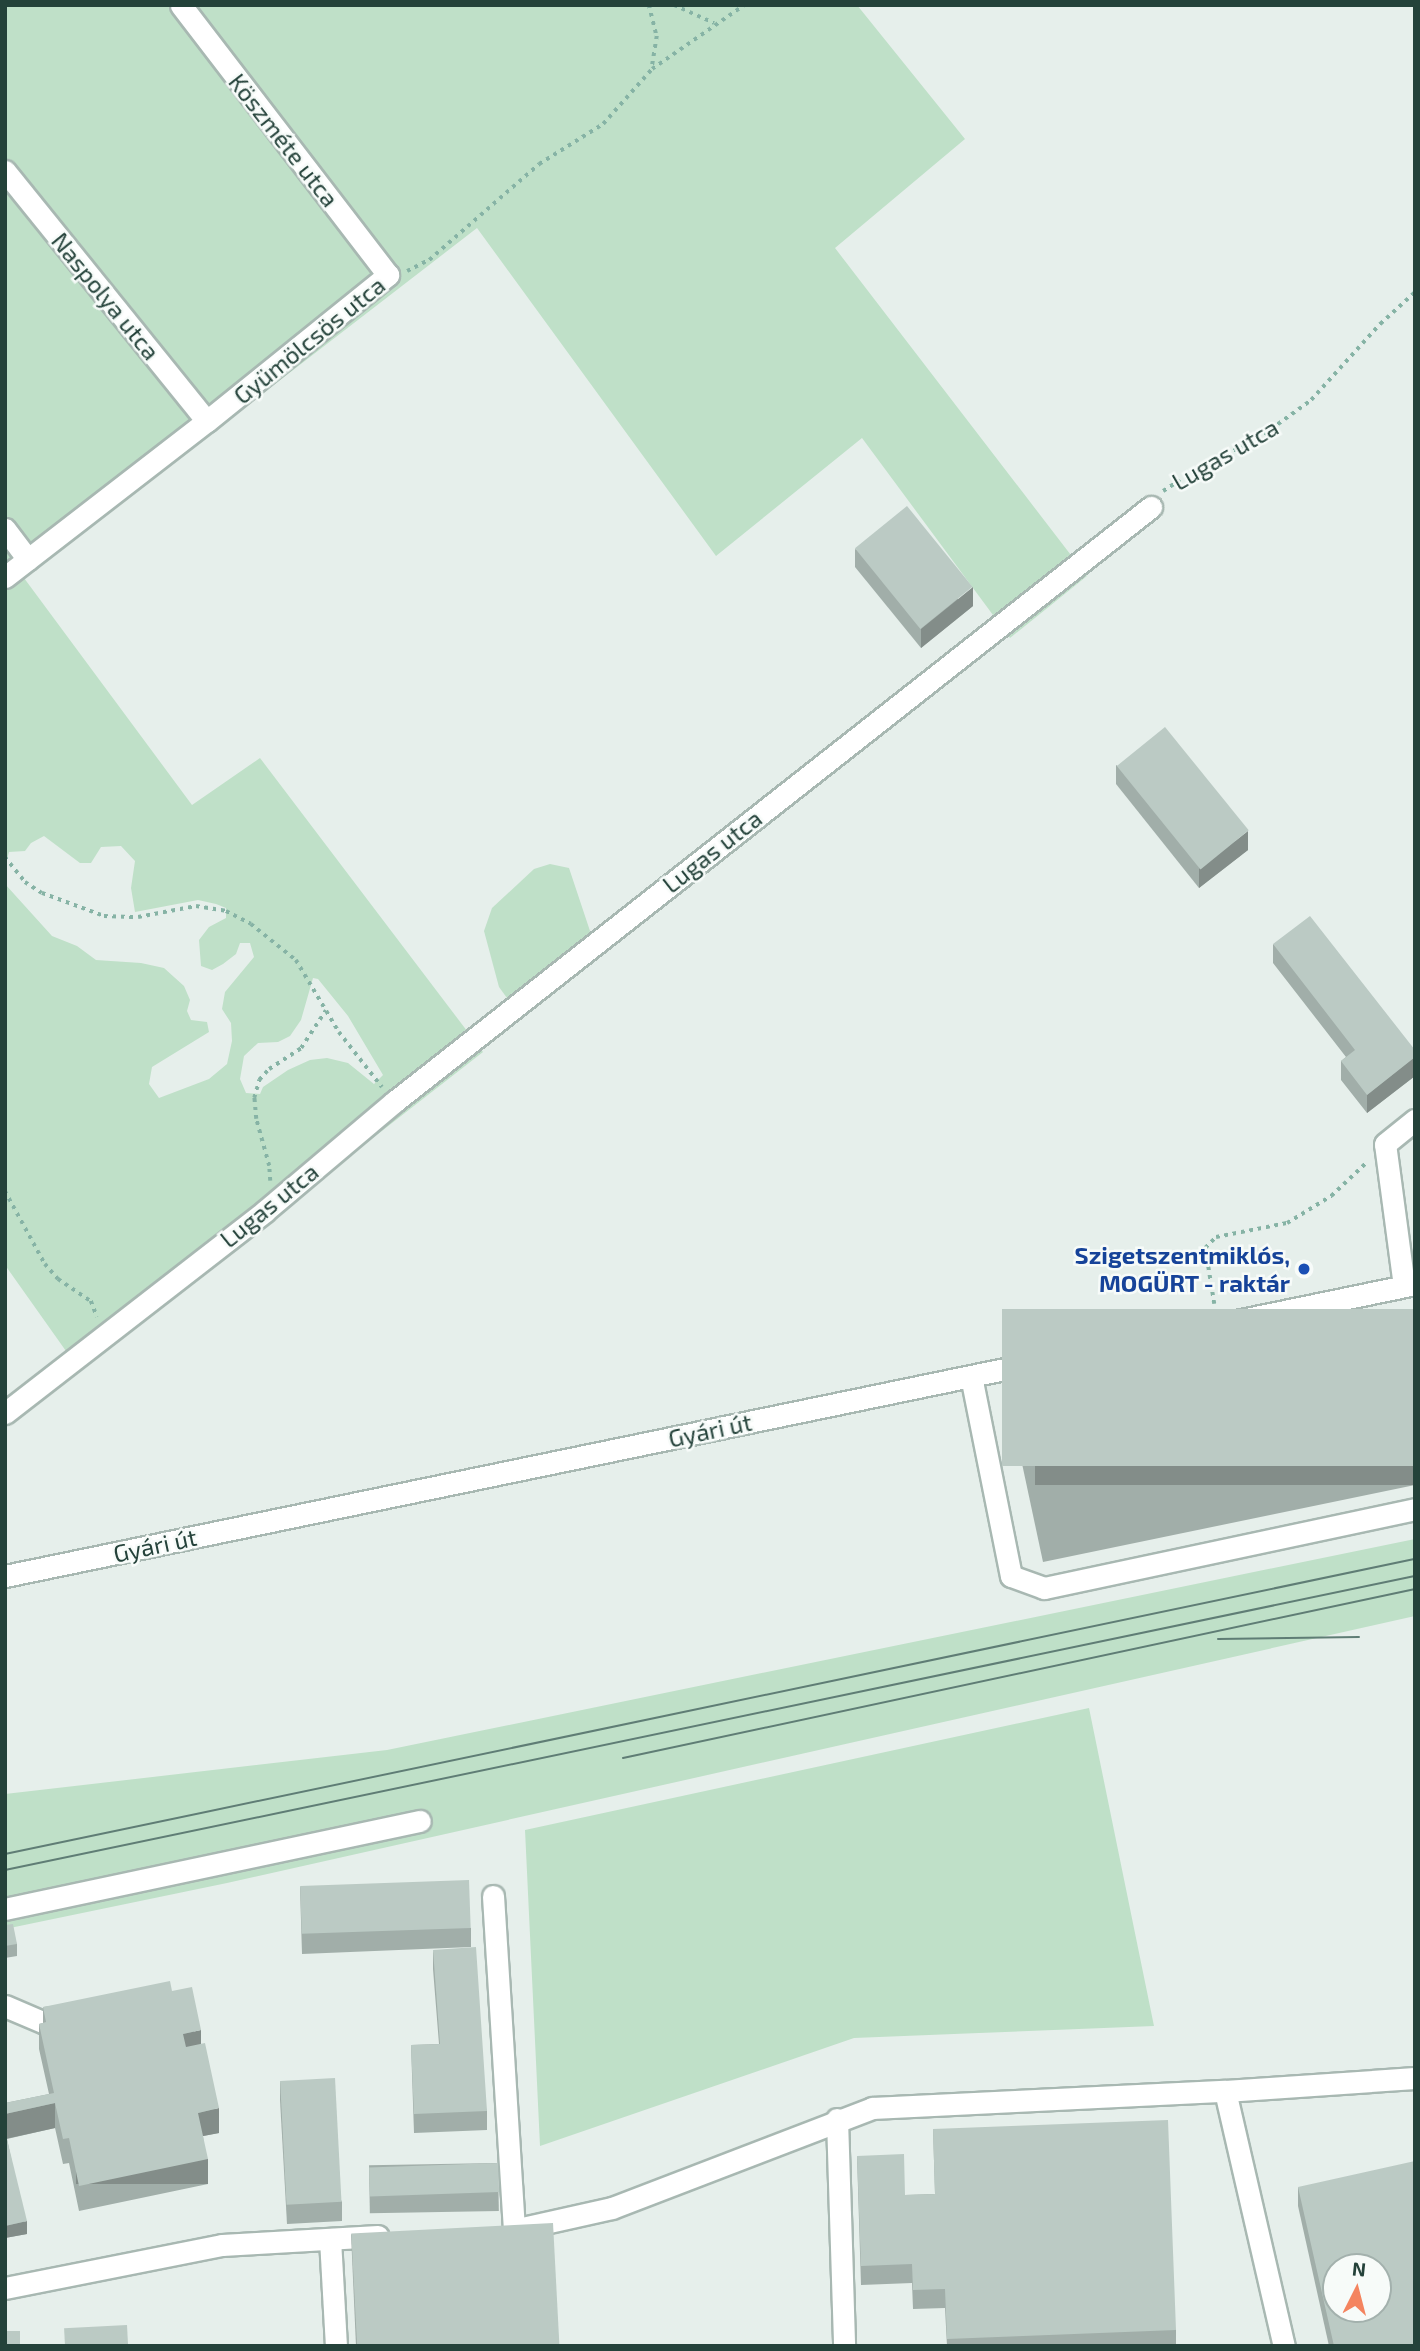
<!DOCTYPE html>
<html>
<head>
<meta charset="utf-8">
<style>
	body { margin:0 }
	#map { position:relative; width:1420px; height:2351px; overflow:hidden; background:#e6efeb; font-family:"Exo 2",sans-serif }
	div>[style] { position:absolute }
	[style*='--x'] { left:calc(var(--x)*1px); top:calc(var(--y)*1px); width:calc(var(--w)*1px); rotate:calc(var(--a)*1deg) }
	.green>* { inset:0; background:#bfe0c8 }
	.path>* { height:3.5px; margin-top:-1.75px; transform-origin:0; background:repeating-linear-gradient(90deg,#86b3a5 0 3.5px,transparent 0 8.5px) }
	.roads { filter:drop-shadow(2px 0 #a8b8b2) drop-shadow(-2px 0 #a8b8b2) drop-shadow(0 2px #a8b8b2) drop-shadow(0 -2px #a8b8b2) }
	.minor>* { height:21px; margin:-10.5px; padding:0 10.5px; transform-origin:10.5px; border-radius:10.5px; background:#fff }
	.tram>* { height:2px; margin:-1px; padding:0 1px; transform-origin:1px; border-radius:1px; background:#5f7d75 }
	.wall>* { inset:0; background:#a1aea9; transform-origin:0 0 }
	.shaded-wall>* { inset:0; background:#838d89; transform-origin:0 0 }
	.building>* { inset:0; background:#bbcac4; transform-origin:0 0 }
	.dots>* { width:19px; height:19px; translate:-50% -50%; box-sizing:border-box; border:4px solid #f7fbf9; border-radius:50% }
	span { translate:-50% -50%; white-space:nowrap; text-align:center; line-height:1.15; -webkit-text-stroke:5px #f7fbf9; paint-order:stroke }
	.street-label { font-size:24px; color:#24423a }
	.transit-label { font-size:24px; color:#164399; font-weight:700 }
	.right { translate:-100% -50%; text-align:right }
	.frame { position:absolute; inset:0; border:7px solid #24423a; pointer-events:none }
	.north { position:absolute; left:1322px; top:2253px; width:70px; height:70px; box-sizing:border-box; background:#f7fbf9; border:2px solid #a3b1ad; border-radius:50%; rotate:6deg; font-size:19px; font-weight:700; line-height:28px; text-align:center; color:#24423a }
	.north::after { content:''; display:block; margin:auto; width:24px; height:32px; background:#f4845f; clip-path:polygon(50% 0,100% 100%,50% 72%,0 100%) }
</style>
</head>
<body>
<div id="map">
	<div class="green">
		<div style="clip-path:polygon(evenodd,5px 5px,857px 5px,965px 139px,835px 248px,1087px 576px,1010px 638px,862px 438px,716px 556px,477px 228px,24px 578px,192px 805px,260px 758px,483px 1052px,78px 1368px,5px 1265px,5px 884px,52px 936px,77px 946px,96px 960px,141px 963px,164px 968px,184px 986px,190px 1000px,187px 1011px,191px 1020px,207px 1022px,209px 1032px,152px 1067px,149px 1084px,159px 1098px,209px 1079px,227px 1064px,232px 1041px,231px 1023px,222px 1009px,225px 992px,254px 957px,250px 943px,240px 943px,236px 954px,223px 964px,212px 970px,201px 966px,199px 940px,209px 927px,226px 918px,226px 908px,216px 904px,198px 900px,135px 912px,131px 888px,135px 861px,121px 846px,101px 847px,91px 863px,80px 863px,44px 836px,31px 843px,25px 851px,9px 852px,5px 867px,5px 5px,313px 978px,318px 979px,348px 1016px,383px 1075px,374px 1084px,348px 1063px,327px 1058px,310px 1060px,288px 1070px,263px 1087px,260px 1094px,246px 1093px,240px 1079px,244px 1056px,258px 1043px,278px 1042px,290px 1036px,301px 1020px,313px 978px)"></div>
		<div style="clip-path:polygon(550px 864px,569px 868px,590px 931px,584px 947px,528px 989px,507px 998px,499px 987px,484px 931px,492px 908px,534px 869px)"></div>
		<div style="clip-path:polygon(1415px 1539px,1415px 1616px,227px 1883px,5px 1929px,5px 1794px,387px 1750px)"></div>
		<div style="clip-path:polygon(1089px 1708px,1154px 2026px,854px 2038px,540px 2146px,525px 1830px)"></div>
	</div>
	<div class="path">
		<div style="--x:649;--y:5;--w:32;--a:76"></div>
		<div style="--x:657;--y:36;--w:31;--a:99"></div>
		<div style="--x:674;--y:5;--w:44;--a:24.2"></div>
		<div style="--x:407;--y:271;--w:25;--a:-27"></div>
		<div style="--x:429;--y:260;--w:146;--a:-41.1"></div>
		<div style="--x:539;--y:164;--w:75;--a:-32"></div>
		<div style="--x:603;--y:124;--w:74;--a:-48.3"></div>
		<div style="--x:652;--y:69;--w:112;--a:-34.8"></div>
		<div style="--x:1163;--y:491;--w:48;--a:-33"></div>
		<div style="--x:1203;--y:465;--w:60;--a:-25.7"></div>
		<div style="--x:1257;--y:439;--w:67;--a:-35.8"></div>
		<div style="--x:1311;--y:400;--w:103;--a:-47.8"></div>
		<div style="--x:1380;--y:324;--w:47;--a:-42.4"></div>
		<div style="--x:5;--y:857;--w:32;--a:51"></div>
		<div style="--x:25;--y:882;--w:20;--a:33"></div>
		<div style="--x:42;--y:893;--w:66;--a:20.4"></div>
		<div style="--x:104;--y:916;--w:34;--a:2"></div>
		<div style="--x:138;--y:917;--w:59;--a:-10.7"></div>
		<div style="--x:196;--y:906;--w:30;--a:9"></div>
		<div style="--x:226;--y:911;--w:28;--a:27"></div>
		<div style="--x:251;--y:924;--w:58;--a:38.7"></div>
		<div style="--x:296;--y:960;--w:84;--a:59.2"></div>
		<div style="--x:339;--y:1032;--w:70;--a:52"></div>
		<div style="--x:270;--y:1181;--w:15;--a:-94"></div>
		<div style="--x:269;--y:1166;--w:49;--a:-105.5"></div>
		<div style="--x:256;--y:1119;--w:21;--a:-95"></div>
		<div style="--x:254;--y:1098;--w:19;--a:-74"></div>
		<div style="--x:259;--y:1080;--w:15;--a:-48"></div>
		<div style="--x:269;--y:1069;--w:38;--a:-33"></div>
		<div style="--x:301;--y:1048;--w:45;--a:-56.7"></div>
		<div style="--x:5;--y:1191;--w:83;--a:61.3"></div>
		<div style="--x:45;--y:1264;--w:20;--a:49"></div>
		<div style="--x:58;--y:1279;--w:40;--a:34"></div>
		<div style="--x:91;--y:1301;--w:17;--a:69"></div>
		<div style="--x:1214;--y:1304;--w:57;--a:-99.1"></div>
		<div style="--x:1205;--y:1248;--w:16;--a:-45"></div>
		<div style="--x:1216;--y:1237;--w:72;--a:-11.2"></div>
		<div style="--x:1287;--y:1223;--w:52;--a:-31.5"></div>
		<div style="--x:1331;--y:1196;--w:48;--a:-43.3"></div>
	</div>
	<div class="roads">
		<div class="minor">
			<div style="--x:5;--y:171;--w:321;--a:51.1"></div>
			<div style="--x:5;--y:529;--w:38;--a:53"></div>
			<div style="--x:5;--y:577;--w:255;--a:-37.7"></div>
			<div style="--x:207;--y:421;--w:233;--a:-38.9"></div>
			<div style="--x:388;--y:275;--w:340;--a:-127.5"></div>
			<div style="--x:1404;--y:1286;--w:143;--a:-97.6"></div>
			<div style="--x:1385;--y:1144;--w:38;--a:-39"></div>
			<div style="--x:971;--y:1376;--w:204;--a:78.7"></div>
			<div style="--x:1011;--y:1576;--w:35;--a:20"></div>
			<div style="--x:1044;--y:1588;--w:379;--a:-12"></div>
			<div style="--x:5;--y:1413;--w:329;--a:-37.8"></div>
			<div style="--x:265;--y:1211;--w:169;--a:-40.2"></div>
			<div style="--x:394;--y:1102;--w:963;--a:-38.17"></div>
			<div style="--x:5;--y:1576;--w:1440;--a:-11.7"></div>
			<div style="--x:493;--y:1896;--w:334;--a:86.4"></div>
			<div style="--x:5;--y:1909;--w:424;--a:-12"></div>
			<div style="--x:5;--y:2006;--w:43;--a:23"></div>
			<div style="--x:45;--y:2023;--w:25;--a:-14"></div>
			<div style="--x:1225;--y:2091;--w:262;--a:77"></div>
			<div style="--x:837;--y:2119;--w:227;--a:88.2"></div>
			<div style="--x:518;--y:2229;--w:96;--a:-12.6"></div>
			<div style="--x:612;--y:2208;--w:279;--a:-21"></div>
			<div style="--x:872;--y:2108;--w:353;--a:-2.8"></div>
			<div style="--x:1225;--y:2091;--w:190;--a:-3.9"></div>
			<div style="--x:330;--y:2239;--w:107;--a:86.8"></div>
			<div style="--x:5;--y:2288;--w:221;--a:-11.2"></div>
			<div style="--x:222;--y:2245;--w:156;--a:-3.3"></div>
		</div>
	</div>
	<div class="tram">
		<div style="--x:1218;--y:1639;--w:141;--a:-0.8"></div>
		<div style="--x:623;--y:1758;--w:810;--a:-12.05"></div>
		<div style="--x:5;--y:1854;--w:1441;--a:-11.82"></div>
		<div style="--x:5;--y:1870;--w:1440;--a:-11.78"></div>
	</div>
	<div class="wall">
		<div style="clip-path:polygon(855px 549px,973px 606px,921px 648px,855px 567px)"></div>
		<div style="clip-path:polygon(1116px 765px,1248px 850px,1199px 888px,1116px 784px)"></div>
		<div style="clip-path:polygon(1273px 944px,1415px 1050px,1415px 1076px,1367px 1113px,1341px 1080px,1341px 1061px,1346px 1057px,1273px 963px)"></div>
		<div style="clip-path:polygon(1415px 1309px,1415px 1485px,1043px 1562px,1011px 1412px,1011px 1393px)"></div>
		<div style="clip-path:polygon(300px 1887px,471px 1928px,471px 1947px,302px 1954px)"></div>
		<div style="clip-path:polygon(5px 1925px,17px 1944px,17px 1956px,5px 1958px)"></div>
		<div style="clip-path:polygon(433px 1950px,487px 2111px,487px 2130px,414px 2133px,411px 2045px,439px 2044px,433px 1969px)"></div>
		<div style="clip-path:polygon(172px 1991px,201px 2044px,219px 2133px,203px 2136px,208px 2184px,79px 2211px,69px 2163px,63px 2164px,55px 2128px,7px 2139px,27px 2234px,5px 2238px,5px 2103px,49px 2094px,39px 2049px,39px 2024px,43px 2023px,43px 2007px)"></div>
		<div style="clip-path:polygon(280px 2081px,342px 2202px,342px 2221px,287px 2224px,280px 2100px)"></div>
		<div style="clip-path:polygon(933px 2129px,1176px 2330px,1176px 2346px,947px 2346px,945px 2308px,913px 2309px,912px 2283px,861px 2285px,857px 2156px,905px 2195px,935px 2194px)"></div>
		<div style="left:498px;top:2163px;width:48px;height:129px;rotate:89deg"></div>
		<div style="clip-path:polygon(1298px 2187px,1415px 2346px,1329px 2346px,1298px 2206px)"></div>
		<div style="clip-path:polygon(351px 2234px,560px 2346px,356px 2346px)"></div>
	</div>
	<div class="shaded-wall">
		<div style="clip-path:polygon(973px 587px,973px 606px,921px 648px,921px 629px)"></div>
		<div style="clip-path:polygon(1248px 831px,1248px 850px,1199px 888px,1199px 869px)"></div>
		<div style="clip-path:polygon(1415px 1057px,1415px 1076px,1367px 1113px,1367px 1095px)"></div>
		<div style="left:1415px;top:1466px;width:19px;height:380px;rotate:90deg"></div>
		<div style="clip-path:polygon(201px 2030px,201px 2054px,183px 2059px,183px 2034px)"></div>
		<div style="clip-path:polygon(55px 2103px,55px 2128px,5px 2139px,5px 2114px)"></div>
		<div style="clip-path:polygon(219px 2108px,219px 2133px,198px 2137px,198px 2113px)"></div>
		<div style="left:208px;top:2159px;width:25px;height:132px;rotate:90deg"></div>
		<div style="clip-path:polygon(27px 2221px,27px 2234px,5px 2238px,5px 2226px)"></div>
	</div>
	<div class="building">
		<div style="left:907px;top:506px;width:104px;height:67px;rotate:51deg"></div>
		<div style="left:1165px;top:727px;width:133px;height:62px;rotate:51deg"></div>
		<div style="clip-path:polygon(1310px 916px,1415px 1050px,1415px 1057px,1367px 1095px,1341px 1061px,1355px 1050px,1273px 944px)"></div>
		<div style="left:1415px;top:1309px;width:157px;height:413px;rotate:90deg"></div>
		<div style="left:469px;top:1880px;width:48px;height:169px;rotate:88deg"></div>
		<div style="clip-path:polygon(13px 1924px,17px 1944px,5px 1946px,5px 1925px)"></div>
		<div style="clip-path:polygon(476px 1947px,487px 2111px,414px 2114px,411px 2045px,440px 2044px,433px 1950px)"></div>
		<div style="clip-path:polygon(170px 1981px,172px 1991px,192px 1987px,201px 2030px,183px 2034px,186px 2047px,205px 2043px,219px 2108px,198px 2113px,208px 2159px,79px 2186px,69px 2138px,63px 2139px,55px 2103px,5px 2114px,5px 2103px,54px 2093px,39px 2024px,46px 2022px,43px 2007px)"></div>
		<div style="left:335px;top:2078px;width:124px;height:55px;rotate:87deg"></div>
		<div style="clip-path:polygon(1168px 2120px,1176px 2330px,947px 2339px,945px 2289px,913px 2290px,912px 2264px,861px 2266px,857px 2156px,904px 2154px,905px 2195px,935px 2194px,933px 2129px)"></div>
		<div style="clip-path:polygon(5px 2131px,27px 2221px,5px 2226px)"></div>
		<div style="clip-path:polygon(evenodd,1415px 2161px,1415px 2346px,1334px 2346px,1298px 2187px,1415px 2161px,1336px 2267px,1378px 2267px,1378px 2309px,1336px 2309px,1336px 2267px)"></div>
		<div style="left:498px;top:2163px;width:29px;height:129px;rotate:88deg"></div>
		<div style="left:553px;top:2223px;width:123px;height:202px;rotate:87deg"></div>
		<div style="left:127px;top:2325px;width:21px;height:63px;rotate:87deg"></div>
		<div style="left:20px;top:2331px;width:15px;height:15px;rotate:90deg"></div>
	</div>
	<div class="dots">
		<div style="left:1304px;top:1269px;background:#1a4fb4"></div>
	</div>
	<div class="street-label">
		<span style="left:284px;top:140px;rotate:52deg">Köszméte utca</span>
		<span style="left:106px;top:296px;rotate:51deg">Naspolya utca</span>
		<span style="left:309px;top:340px;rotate:-39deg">Gyümölcsös utca</span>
		<span style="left:1225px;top:454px;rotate:-30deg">Lugas utca</span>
		<span style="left:712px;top:851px;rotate:-38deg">Lugas utca</span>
		<span style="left:269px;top:1205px;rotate:-39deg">Lugas utca</span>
		<span style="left:710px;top:1430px;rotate:-12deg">Gyári út</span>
		<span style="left:155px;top:1545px;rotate:-12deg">Gyári út</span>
	</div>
	<div class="transit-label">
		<span class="right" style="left:1290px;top:1269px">Szigetszentmiklós,<br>MOGÜRT - raktár</span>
	</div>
	<div class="frame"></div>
	<div class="north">N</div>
</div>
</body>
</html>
